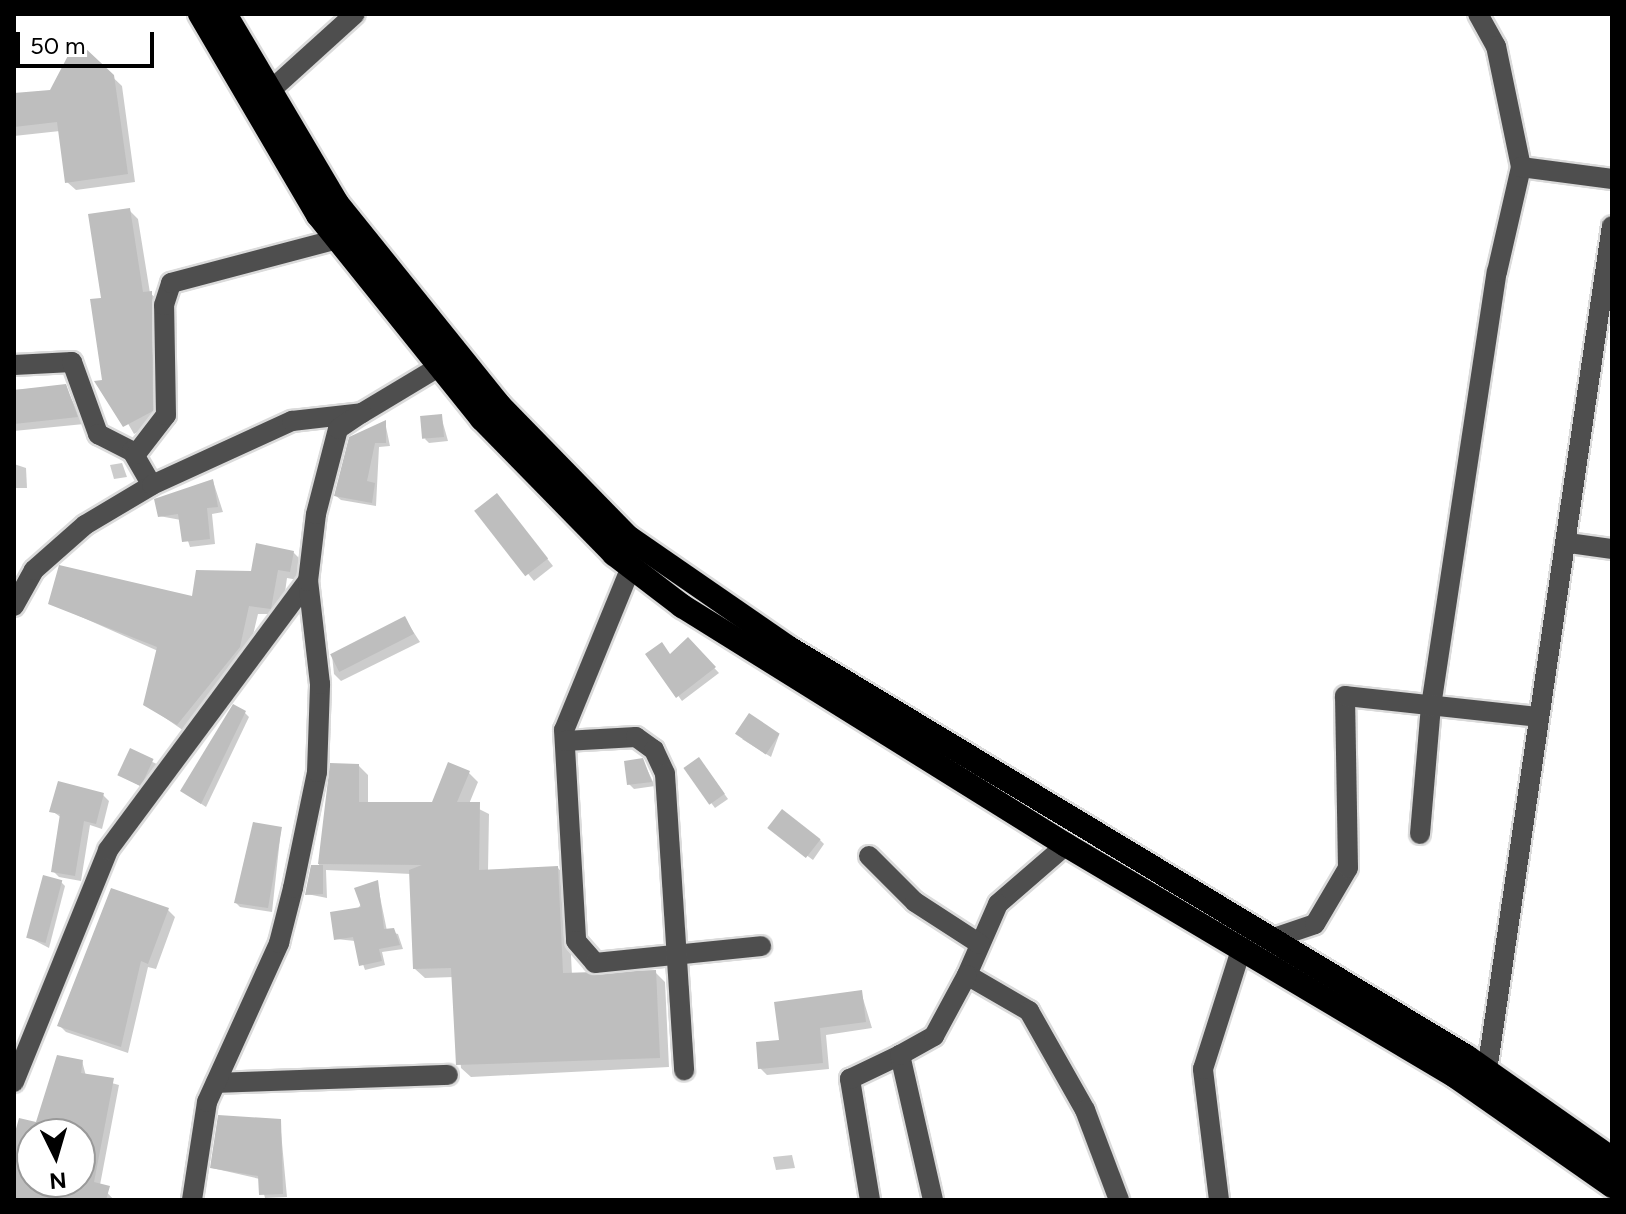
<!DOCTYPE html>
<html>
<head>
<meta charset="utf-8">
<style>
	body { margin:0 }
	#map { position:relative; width:1626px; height:1214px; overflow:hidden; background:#fff; font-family:Figtree,sans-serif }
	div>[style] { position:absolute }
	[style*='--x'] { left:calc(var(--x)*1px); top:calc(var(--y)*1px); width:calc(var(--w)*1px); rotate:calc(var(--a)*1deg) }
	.shadow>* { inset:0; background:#0003; transform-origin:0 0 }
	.building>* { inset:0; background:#bebebe; transform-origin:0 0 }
	.roads { filter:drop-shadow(2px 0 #dbdbdb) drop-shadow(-2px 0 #dbdbdb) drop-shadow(0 2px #dbdbdb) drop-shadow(0 -2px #dbdbdb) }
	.minor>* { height:20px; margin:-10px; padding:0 10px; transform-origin:10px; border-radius:10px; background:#4e4e4e }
	.highway>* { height:24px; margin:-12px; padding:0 12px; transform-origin:12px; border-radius:12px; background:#000 }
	span { translate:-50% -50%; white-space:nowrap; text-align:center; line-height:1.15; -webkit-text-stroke:6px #fff; paint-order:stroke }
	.frame { position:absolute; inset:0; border:16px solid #000; pointer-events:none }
	.north { position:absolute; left:16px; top:1118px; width:80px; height:80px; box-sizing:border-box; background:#fff; border:2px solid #999; border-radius:50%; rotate:175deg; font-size:22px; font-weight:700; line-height:32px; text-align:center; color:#000 }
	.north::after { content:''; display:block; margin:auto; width:28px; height:36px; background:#000; clip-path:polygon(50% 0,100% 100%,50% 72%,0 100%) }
	.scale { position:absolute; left:16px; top:32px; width:138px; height:36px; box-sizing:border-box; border:4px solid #000; border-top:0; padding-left:10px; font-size:24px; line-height:28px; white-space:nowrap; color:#000; -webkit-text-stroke:6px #fff; paint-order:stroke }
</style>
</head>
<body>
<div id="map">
	<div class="shadow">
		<div style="clip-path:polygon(83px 49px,122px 86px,135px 182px,76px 190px,67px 182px,60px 131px,14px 136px,14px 96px,51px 91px)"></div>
		<div style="clip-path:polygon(129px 210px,138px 219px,150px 293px,160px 302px,161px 420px,134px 434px,104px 382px,104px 300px)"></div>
		<div style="clip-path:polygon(65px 386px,84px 424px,14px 431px,14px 390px)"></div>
		<div style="clip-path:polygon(441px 416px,448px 441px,429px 443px,425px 439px)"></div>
		<div style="clip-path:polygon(385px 422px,390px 446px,379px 447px,376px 506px,341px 500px,336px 496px)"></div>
		<div style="clip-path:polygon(122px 463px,127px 477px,114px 479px,110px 465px)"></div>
		<div style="clip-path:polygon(14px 464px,26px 468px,27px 488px,14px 488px)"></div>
		<div style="clip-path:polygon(213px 481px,223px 512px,212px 514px,215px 544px,190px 547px,181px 520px,159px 516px)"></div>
		<div style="clip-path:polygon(503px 503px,553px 566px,534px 581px,477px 511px)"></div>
		<div style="clip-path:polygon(293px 552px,302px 561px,298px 580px,287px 578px,282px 614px,258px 614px,248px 656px,187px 733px,145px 704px,158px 651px,50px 603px,194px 598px)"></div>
		<div style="clip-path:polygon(405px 619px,420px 642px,341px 681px,334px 674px,332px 655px)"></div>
		<div style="clip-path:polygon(688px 640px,719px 673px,682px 701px,648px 654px,670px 656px)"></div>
		<div style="clip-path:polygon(244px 712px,249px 717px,206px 807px,182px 791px)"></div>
		<div style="clip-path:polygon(779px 735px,771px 757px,742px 739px)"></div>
		<div style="left:131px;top:751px;width:30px;height:27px;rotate:27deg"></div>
		<div style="clip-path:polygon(643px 761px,655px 786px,634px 789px,629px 784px)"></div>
		<div style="clip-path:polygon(703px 764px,728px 799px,715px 808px,686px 769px)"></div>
		<div style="clip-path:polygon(359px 766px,368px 775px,368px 804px,433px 804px,468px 772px,478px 782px,469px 804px,489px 814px,488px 871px,558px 868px,567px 878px,572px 975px,655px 972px,665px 982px,669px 1067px,471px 1077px,461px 1068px,454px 977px,425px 978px,415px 969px,411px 874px,326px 870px,327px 898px,307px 894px)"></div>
		<div style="clip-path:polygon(103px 795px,109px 801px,102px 829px,90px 825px,81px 881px,59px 877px,53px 871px,62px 818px,52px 811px)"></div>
		<div style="clip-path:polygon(281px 829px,272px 912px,240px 907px,236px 903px)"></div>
		<div style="clip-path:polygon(775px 832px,820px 840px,824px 844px,813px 860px)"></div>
		<div style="clip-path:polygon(61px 882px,65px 886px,49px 948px,28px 937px)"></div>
		<div style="clip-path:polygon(377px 882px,387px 931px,398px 934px,403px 949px,382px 952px,385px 965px,365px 970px,355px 941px,336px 939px)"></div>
		<div style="clip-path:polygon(168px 910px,175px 917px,156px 969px,148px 967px,128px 1053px,66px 1032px,59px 1025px)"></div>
		<div style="clip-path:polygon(861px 992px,872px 1028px,826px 1035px,829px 1069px,767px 1075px,760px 1068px)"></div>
		<div style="clip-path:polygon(evenodd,82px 1061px,86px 1076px,119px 1085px,100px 1185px,114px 1200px,14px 1200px,14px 1143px,37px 1125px,82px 1061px,32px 1134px,80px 1134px,80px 1182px,32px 1182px,32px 1134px)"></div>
		<div style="clip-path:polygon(280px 1121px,287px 1197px,265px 1198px,260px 1179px,212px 1168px)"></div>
		<div style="clip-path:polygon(773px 1157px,792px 1155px,795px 1168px,776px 1170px)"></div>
	</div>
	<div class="building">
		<div style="clip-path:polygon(84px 47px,114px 75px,128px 174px,65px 183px,57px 122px,14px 127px,14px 93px,50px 90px,72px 48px)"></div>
		<div style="clip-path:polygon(130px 208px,143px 292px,152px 291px,153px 411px,123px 427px,94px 381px,102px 380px,90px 299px,101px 298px,88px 214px)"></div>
		<div style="clip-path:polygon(66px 384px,78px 417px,14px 424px,14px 390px)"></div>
		<div style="left:442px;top:414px;width:23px;height:22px;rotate:85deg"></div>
		<div style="clip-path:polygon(386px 420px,386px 443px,375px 443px,367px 481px,375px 483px,372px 503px,334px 496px,349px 437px)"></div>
		<div style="clip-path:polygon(213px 479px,218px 507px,207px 508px,210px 539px,182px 542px,178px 514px,158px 517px,154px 499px)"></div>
		<div style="left:497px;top:493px;width:83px;height:29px;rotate:52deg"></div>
		<div style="clip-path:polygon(256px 543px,294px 551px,290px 572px,278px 570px,271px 609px,249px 606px,240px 647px,177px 725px,143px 705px,157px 647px,48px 604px,59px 565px,192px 596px,196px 570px,251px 571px)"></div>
		<div style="left:405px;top:616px;width:20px;height:84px;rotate:63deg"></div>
		<div style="clip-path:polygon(688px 637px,716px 667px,676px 698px,645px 654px,662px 642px,670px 654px)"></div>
		<div style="clip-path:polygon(233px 704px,246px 711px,201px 804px,180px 791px)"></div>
		<div style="left:749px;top:713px;width:37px;height:25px;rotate:34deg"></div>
		<div style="left:130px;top:748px;width:26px;height:30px;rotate:25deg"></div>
		<div style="left:699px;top:757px;width:45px;height:19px;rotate:55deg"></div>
		<div style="clip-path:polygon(643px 758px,652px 782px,627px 785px,624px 761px)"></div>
		<div style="clip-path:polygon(448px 762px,470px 771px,457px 802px,480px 802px,479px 870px,558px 866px,563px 973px,656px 970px,660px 1058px,456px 1065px,451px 968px,413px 969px,409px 870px,422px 865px,318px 864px,330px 763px,359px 764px,359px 802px,432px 802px)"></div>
		<div style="clip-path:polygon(58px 781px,104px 793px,96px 824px,84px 821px,75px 876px,51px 872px,60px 814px,49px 812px)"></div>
		<div style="left:782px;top:809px;width:49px;height:24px;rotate:38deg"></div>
		<div style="clip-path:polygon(253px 822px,282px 827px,268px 908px,234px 903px)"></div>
		<div style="clip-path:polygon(311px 865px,323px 865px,323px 894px,305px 895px)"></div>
		<div style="left:43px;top:875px;width:20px;height:65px;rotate:15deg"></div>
		<div style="clip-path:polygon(378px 880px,384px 929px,394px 928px,400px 945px,379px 949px,382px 961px,359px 966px,353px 937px,334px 940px,330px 912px,361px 907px,354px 888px)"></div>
		<div style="clip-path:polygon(111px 888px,169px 908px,148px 964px,141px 961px,121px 1047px,57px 1026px)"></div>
		<div style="clip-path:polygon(862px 990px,866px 1022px,820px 1028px,823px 1063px,758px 1069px,756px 1042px,779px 1040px,774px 1002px)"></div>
		<div style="clip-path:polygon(evenodd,57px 1055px,83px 1060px,81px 1073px,114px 1078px,94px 1182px,110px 1186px,106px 1200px,14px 1200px,14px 1136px,19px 1118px,36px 1122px,57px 1055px,32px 1134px,80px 1134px,80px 1182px,32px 1182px,32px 1134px)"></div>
		<div style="clip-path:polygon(218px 1115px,281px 1119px,283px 1194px,259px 1195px,258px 1176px,210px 1168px)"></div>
	</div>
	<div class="roads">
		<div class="minor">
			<div style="--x:1478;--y:14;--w:37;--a:61"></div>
			<div style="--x:1496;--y:46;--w:124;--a:78.3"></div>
			<div style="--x:260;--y:100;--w:128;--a:-42.2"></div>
			<div style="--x:14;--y:365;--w:58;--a:-3"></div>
			<div style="--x:72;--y:362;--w:77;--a:70.1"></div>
			<div style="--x:98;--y:434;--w:38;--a:27"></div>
			<div style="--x:132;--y:451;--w:39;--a:60"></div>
			<div style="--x:136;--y:454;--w:49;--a:-52.4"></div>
			<div style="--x:166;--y:415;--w:110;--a:-91"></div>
			<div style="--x:164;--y:305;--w:23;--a:-72"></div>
			<div style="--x:171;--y:283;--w:173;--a:-14.8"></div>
			<div style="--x:1569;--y:543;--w:43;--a:7.9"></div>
			<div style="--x:631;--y:567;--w:176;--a:112.3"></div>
			<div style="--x:564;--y:730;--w:211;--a:86.7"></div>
			<div style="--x:576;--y:941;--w:29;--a:49"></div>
			<div style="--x:595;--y:963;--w:167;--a:-5.8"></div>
			<div style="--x:14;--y:606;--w:41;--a:-60.9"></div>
			<div style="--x:34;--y:570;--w:68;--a:-41.4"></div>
			<div style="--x:85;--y:525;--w:78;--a:-30.8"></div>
			<div style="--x:152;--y:485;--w:154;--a:-24.6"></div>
			<div style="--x:292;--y:421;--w:70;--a:-6.5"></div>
			<div style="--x:362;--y:413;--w:105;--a:-31"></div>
			<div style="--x:565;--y:741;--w:71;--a:-3.2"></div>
			<div style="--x:636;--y:737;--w:22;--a:36"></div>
			<div style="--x:654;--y:750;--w:26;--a:65"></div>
			<div style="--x:665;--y:774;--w:297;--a:86.3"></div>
			<div style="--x:1420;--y:834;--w:128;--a:-85.1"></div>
			<div style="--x:1431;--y:706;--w:439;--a:-81.4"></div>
			<div style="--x:1497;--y:272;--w:108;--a:-77.1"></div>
			<div style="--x:1521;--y:167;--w:92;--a:7.5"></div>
			<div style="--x:1066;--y:845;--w:90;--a:139.1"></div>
			<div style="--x:998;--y:904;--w:77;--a:113.6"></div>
			<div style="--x:967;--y:975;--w:72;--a:30.1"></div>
			<div style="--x:1029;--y:1011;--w:114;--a:60.5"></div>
			<div style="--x:1085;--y:1110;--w:96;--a:69.3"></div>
			<div style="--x:869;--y:856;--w:65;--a:45"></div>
			<div style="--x:915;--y:902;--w:77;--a:32.9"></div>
			<div style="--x:1271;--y:939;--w:46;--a:-18.8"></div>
			<div style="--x:1315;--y:924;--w:65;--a:-59.5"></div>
			<div style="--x:1348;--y:868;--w:172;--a:-91"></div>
			<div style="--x:1345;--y:696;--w:195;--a:6.2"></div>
			<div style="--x:1487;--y:1071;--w:854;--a:-81.59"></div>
			<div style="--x:14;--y:1082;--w:250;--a:-67.9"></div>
			<div style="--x:108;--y:850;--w:335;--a:-53.4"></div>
			<div style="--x:216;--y:1083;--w:232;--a:-2"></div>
			<div style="--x:192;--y:1200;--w:99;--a:-81.3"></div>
			<div style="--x:207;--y:1102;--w:175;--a:-65.6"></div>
			<div style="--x:279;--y:943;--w:57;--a:-75.7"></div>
			<div style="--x:293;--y:888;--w:118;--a:-78.3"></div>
			<div style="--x:317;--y:772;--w:88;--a:-88"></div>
			<div style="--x:320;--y:684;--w:104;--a:-96.6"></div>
			<div style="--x:308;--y:581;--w:67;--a:-83.2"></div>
			<div style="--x:316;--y:514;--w:88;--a:-75.5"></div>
			<div style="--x:338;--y:429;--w:29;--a:-34"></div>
			<div style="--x:870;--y:1200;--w:123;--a:-99.4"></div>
			<div style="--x:850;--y:1079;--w:55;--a:-25.6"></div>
			<div style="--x:933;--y:1200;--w:149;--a:-102.8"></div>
			<div style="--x:900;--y:1055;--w:39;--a:-29"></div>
			<div style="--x:934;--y:1036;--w:69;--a:-61.6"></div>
			<div style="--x:1219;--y:1200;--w:132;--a:-97"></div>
			<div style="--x:1203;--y:1069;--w:128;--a:-72.3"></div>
		</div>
		<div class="highway">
			<div style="--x:200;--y:14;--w:233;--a:59.6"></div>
			<div style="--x:318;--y:215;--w:262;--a:51.2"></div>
			<div style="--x:482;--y:419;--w:189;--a:45.6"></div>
			<div style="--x:614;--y:554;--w:86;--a:37.4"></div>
			<div style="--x:682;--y:606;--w:452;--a:31.9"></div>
			<div style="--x:1066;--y:845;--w:452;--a:30.7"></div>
			<div style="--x:1455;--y:1076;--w:192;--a:35"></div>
			<div style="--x:225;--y:14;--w:218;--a:59.4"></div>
			<div style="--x:336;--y:202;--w:260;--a:51.2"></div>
			<div style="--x:499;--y:405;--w:185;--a:45.7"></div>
			<div style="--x:628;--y:537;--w:196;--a:34.6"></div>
			<div style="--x:789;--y:648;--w:792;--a:31.1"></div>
			<div style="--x:1467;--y:1057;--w:177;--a:35.1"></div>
		</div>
	</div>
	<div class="frame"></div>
	<div class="north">N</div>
	<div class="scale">50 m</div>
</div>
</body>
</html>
